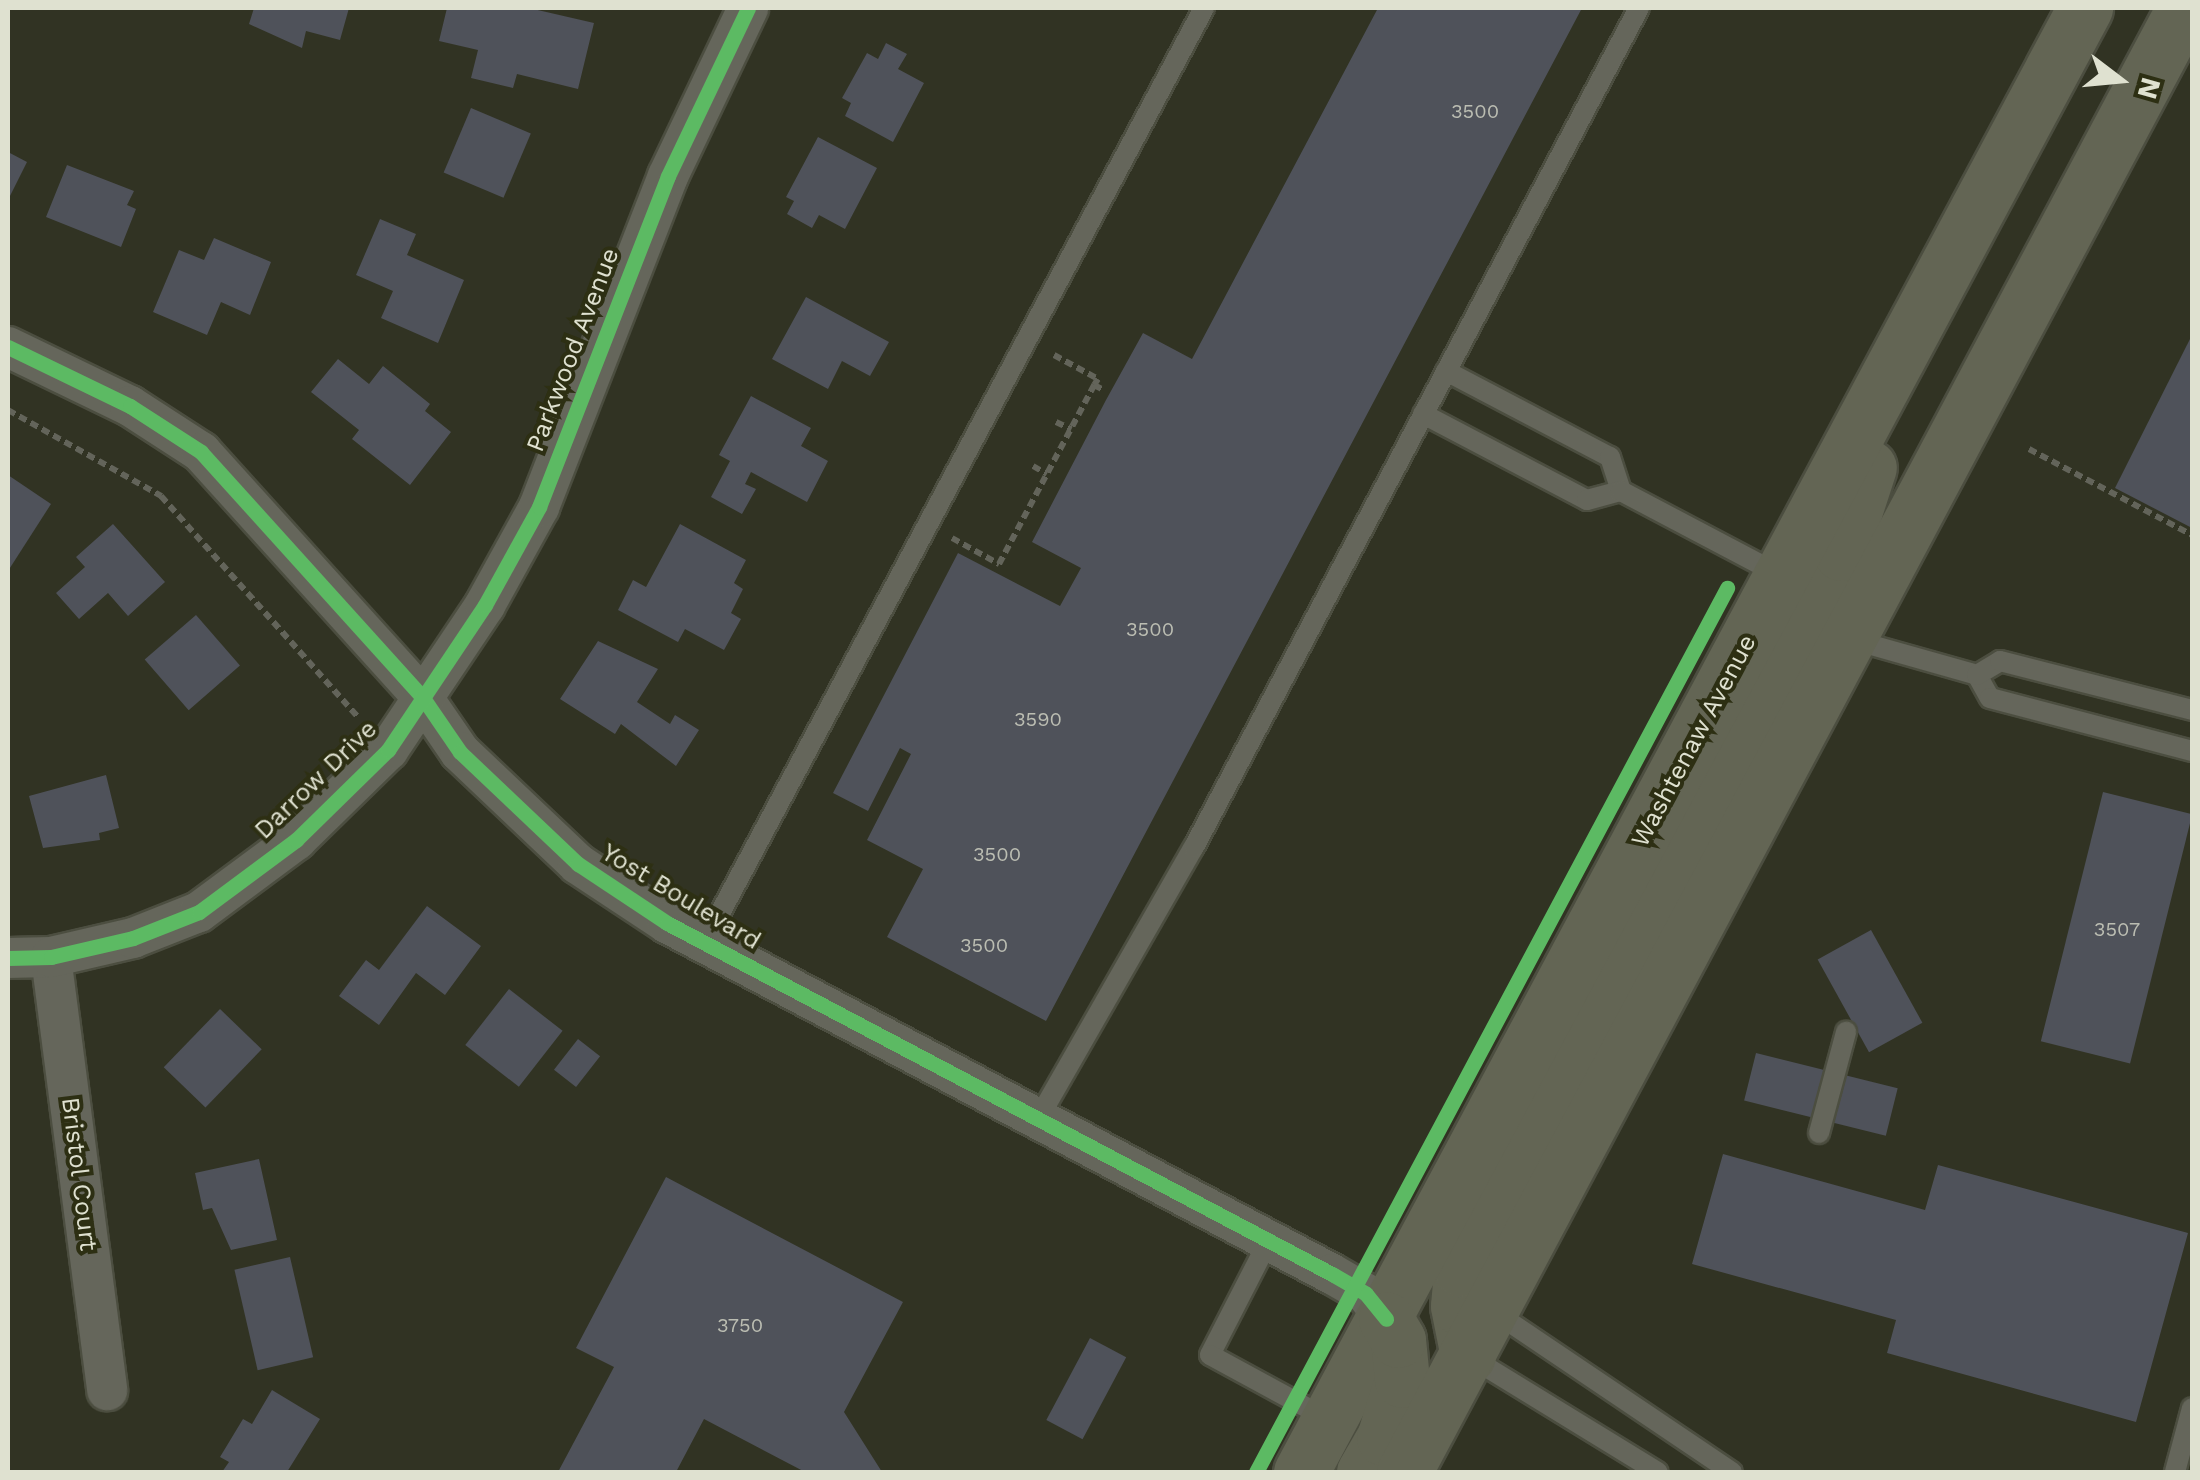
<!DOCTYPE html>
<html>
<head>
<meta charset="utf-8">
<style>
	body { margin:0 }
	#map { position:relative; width:2200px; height:1480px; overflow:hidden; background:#313323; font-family:"Work Sans",sans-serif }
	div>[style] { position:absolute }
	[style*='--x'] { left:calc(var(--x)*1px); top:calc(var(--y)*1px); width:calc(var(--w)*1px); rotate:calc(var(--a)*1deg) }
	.building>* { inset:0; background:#4f525a; transform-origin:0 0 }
	.path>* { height:6px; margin-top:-3px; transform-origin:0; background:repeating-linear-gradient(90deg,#63645a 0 8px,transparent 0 13px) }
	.roads { filter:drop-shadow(2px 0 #4c4e40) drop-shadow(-2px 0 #4c4e40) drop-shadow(0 2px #4c4e40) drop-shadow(0 -2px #4c4e40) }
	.service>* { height:20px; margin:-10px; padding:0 10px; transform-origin:10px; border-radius:10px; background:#65665b }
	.minor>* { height:40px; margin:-20px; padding:0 20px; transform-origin:20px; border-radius:20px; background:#65665b }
	.primary>* { height:55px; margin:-27.5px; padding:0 27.5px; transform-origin:27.5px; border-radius:27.5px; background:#636554 }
	.cycleway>* { height:15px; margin:-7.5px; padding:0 7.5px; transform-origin:7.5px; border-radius:7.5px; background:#5cba63 }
	span { translate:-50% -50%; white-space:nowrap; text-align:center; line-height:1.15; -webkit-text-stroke:8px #2d2f13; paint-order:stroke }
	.number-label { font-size:20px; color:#bbbdb2 }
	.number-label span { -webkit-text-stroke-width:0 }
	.street-label { font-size:25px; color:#dfe1d0 }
	.frame { position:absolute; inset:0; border:10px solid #dfe1d0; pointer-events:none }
	.north { position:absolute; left:2070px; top:30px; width:100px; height:100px; -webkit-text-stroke:8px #2d2f13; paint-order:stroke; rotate:106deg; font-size:28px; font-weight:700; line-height:40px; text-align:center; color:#dfe1d0 }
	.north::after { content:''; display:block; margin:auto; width:35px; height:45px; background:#dfe1d0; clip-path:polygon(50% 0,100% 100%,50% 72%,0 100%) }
</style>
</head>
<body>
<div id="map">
	<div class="building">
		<div style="clip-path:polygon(254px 8px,349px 8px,340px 40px,306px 31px,302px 48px,249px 24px)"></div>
		<div style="clip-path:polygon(447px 8px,529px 8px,594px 23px,578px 89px,517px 74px,513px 88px,471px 78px,478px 50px,439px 41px)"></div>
		<div style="clip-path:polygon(1378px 8px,1582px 8px,1046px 1021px,887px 937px,923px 869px,867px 840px,911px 754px,900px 748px,868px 811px,833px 793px,958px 553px,1060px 606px,1081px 568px,1032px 542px,1106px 400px,1143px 333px,1192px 359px)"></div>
		<div style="clip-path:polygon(886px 43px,907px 54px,898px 69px,924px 83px,893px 142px,845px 116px,851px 103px,842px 98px,867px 53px,878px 59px)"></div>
		<div style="left:471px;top:108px;width:65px;height:70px;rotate:23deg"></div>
		<div style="clip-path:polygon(818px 137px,877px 168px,845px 229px,819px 215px,812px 228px,787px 214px,794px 201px,786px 197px)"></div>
		<div style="clip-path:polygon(8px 152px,27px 162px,8px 200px)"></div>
		<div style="clip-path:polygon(67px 165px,134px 191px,127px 205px,136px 209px,121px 247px,46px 217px)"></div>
		<div style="clip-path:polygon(380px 219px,416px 234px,407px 255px,464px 280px,438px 343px,381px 318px,393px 291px,356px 275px)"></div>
		<div style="clip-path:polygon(214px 238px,271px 262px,250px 315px,221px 302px,207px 335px,153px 312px,179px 250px,204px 260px)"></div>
		<div style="clip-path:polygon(806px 297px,889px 342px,870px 376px,842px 361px,828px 389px,772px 359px)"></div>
		<div style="clip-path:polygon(2192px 335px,2192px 528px,2115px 488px)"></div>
		<div style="clip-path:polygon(338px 359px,369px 384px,383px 366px,430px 404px,425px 411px,451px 432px,410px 485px,352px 439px,359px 430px,311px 392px)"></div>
		<div style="clip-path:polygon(751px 396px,811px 428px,801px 446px,828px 461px,807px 502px,751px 472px,745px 484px,756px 489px,742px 514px,711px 497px,730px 461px,719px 455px)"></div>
		<div style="clip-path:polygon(8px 475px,51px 504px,8px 571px)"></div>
		<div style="clip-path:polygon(113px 524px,165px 582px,128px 616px,108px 593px,79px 619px,56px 593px,85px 567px,76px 557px)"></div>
		<div style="clip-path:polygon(680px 524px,746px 560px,734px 583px,743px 589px,731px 613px,741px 619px,724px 650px,685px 629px,678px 642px,618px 610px,633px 580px,646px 587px)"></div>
		<div style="left:196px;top:615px;width:67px;height:68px;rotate:49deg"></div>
		<div style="clip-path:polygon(598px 641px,658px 669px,637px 702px,670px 724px,675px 715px,699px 730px,676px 766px,621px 724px,615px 734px,560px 699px)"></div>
		<div style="clip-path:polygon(106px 775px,119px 828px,99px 833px,100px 840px,43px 848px,29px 796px)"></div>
		<div style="left:2103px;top:792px;width:92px;height:257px;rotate:14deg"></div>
		<div style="clip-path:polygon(427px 906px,481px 946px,445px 995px,416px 973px,379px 1025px,339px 996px,366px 960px,379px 970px)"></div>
		<div style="left:1871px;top:930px;width:106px;height:61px;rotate:61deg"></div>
		<div style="left:509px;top:989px;width:68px;height:71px;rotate:38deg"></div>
		<div style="left:220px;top:1009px;width:58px;height:81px;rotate:44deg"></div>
		<div style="left:578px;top:1039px;width:28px;height:39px;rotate:38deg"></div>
		<div style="left:1756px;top:1053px;width:146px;height:49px;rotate:14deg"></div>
		<div style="clip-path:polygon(1723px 1154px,1925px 1210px,1938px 1165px,2188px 1233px,2136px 1422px,1887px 1353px,1896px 1320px,1692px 1264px)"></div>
		<div style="clip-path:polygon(259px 1159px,277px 1240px,231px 1250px,212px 1208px,203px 1210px,195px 1173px)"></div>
		<div style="clip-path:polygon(666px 1177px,903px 1302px,844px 1412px,882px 1472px,805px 1472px,704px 1419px,676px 1472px,558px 1472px,614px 1367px,576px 1348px)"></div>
		<div style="left:290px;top:1257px;width:103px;height:57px;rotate:77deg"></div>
		<div style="left:1090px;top:1338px;width:41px;height:93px;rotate:28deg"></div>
		<div style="clip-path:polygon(272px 1390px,320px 1419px,287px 1472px,222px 1472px,229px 1462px,220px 1457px,243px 1419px,252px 1424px)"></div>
	</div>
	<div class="path">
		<div style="--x:1054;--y:355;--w:50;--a:28.6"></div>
		<div style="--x:1098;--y:379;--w:7;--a:124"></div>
		<div style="--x:8;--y:410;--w:176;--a:29.3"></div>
		<div style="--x:161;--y:496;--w:297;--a:48.3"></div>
		<div style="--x:1056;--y:422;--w:17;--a:25"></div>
		<div style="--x:2029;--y:449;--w:184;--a:27.8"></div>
		<div style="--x:1033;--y:466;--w:16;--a:30"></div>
		<div style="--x:952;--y:538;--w:54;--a:29"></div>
		<div style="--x:999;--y:564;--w:203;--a:-62"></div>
		<div style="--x:1094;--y:385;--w:9;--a:27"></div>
	</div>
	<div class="roads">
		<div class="service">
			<div style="--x:1446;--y:371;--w:185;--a:27.7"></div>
			<div style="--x:1610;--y:457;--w:36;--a:72"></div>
			<div style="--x:1423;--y:414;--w:185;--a:27.7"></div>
			<div style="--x:1587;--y:500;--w:35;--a:-15"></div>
			<div style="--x:1621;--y:491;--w:180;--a:27.8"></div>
			<div style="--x:1850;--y:639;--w:132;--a:15.8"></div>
			<div style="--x:1977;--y:675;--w:26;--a:61"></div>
			<div style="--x:1990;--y:698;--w:209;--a:14.7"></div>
			<div style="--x:1977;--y:675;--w:27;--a:-31"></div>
			<div style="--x:2000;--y:661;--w:198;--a:14.3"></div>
			<div style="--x:704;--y:943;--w:1060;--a:-61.86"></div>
			<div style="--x:1038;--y:1119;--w:314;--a:-60.2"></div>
			<div style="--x:1194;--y:847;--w:950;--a:-62.06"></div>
			<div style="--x:1819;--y:1133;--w:105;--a:-75"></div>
			<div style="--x:1269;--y:1240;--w:129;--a:117.2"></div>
			<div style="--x:1210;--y:1355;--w:134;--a:28.5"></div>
			<div style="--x:1493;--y:1311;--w:288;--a:34"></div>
			<div style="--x:1470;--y:1357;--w:220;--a:31.5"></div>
			<div style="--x:2175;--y:1472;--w:66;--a:-75.1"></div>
		</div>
		<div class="minor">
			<div style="--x:8;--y:347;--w:136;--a:25.8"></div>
			<div style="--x:130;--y:406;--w:85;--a:32.9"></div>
			<div style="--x:201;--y:452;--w:331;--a:47.9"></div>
			<div style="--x:423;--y:698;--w:65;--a:55.6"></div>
			<div style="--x:460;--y:752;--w:163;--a:43.5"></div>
			<div style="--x:578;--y:864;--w:107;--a:33.5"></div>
			<div style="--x:667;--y:923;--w:752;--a:27.83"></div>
			<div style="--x:1332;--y:1274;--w:39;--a:30"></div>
			<div style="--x:1366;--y:1294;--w:32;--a:51"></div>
			<div style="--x:51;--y:957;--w:437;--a:82.6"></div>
			<div style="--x:8;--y:958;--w:43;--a:-1.3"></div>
			<div style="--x:51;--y:957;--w:84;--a:-13"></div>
			<div style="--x:133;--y:938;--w:71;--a:-21.5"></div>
			<div style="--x:199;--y:912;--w:121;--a:-36.6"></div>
			<div style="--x:296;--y:840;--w:129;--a:-44.4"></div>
			<div style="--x:388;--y:750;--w:174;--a:-56.2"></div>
			<div style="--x:485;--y:605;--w:112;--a:-61.1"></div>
			<div style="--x:539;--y:507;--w:355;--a:-68.7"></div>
			<div style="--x:668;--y:176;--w:186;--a:-64.5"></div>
		</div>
		<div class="primary">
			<div style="--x:1468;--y:1356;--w:51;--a:-101.3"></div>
			<div style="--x:1458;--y:1306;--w:37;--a:-85"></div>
			<div style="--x:1461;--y:1269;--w:811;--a:-62.04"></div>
			<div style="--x:1841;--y:553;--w:90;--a:-72"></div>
			<div style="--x:1301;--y:1472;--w:1661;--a:-61.83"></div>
			<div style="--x:1364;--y:1472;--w:39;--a:-60"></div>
			<div style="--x:1384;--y:1438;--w:61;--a:-72.8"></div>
			<div style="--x:1402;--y:1380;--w:40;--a:-95.7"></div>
			<div style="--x:1398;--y:1340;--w:24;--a:-120"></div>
			<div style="--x:1404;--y:1472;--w:1659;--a:-61.95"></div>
		</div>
	</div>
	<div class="cycleway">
		<div style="--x:8;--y:347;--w:136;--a:25.8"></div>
		<div style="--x:130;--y:406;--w:85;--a:32.9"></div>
		<div style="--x:201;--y:452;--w:331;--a:47.9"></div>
		<div style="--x:423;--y:698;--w:65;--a:55.6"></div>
		<div style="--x:460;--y:752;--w:163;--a:43.5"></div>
		<div style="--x:578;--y:864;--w:107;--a:33.5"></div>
		<div style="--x:667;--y:923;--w:752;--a:27.83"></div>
		<div style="--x:1332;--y:1274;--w:39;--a:30"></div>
		<div style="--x:1366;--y:1294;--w:32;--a:51"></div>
		<div style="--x:8;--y:958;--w:43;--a:-1.3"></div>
		<div style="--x:51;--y:957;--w:84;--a:-13"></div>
		<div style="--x:133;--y:938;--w:71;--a:-21.5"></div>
		<div style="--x:199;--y:912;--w:121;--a:-36.6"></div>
		<div style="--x:296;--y:840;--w:129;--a:-44.4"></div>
		<div style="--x:388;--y:750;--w:174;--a:-56.2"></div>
		<div style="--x:485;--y:605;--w:112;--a:-61.1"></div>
		<div style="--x:539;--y:507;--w:355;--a:-68.7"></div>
		<div style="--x:668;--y:176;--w:186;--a:-64.5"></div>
		<div style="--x:1256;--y:1472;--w:1002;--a:-61.95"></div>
	</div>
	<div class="number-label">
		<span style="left:1475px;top:111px">3500</span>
		<span style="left:1150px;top:629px">3500</span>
		<span style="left:1038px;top:719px">3590</span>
		<span style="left:997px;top:854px">3500</span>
		<span style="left:2117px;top:929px">3507</span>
		<span style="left:984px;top:945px">3500</span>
		<span style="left:740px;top:1325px">3750</span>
	</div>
	<div class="street-label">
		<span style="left:573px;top:350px;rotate:-69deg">Parkwood Avenue</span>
		<span style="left:1694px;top:741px;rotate:-62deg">Washtenaw Avenue</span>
		<span style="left:316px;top:780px;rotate:-44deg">Darrow Drive</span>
		<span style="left:681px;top:897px;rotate:31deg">Yost Boulevard</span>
		<span style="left:79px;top:1174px;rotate:83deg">Bristol Court</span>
	</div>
	<div class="frame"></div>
	<div class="north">N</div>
</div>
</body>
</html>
